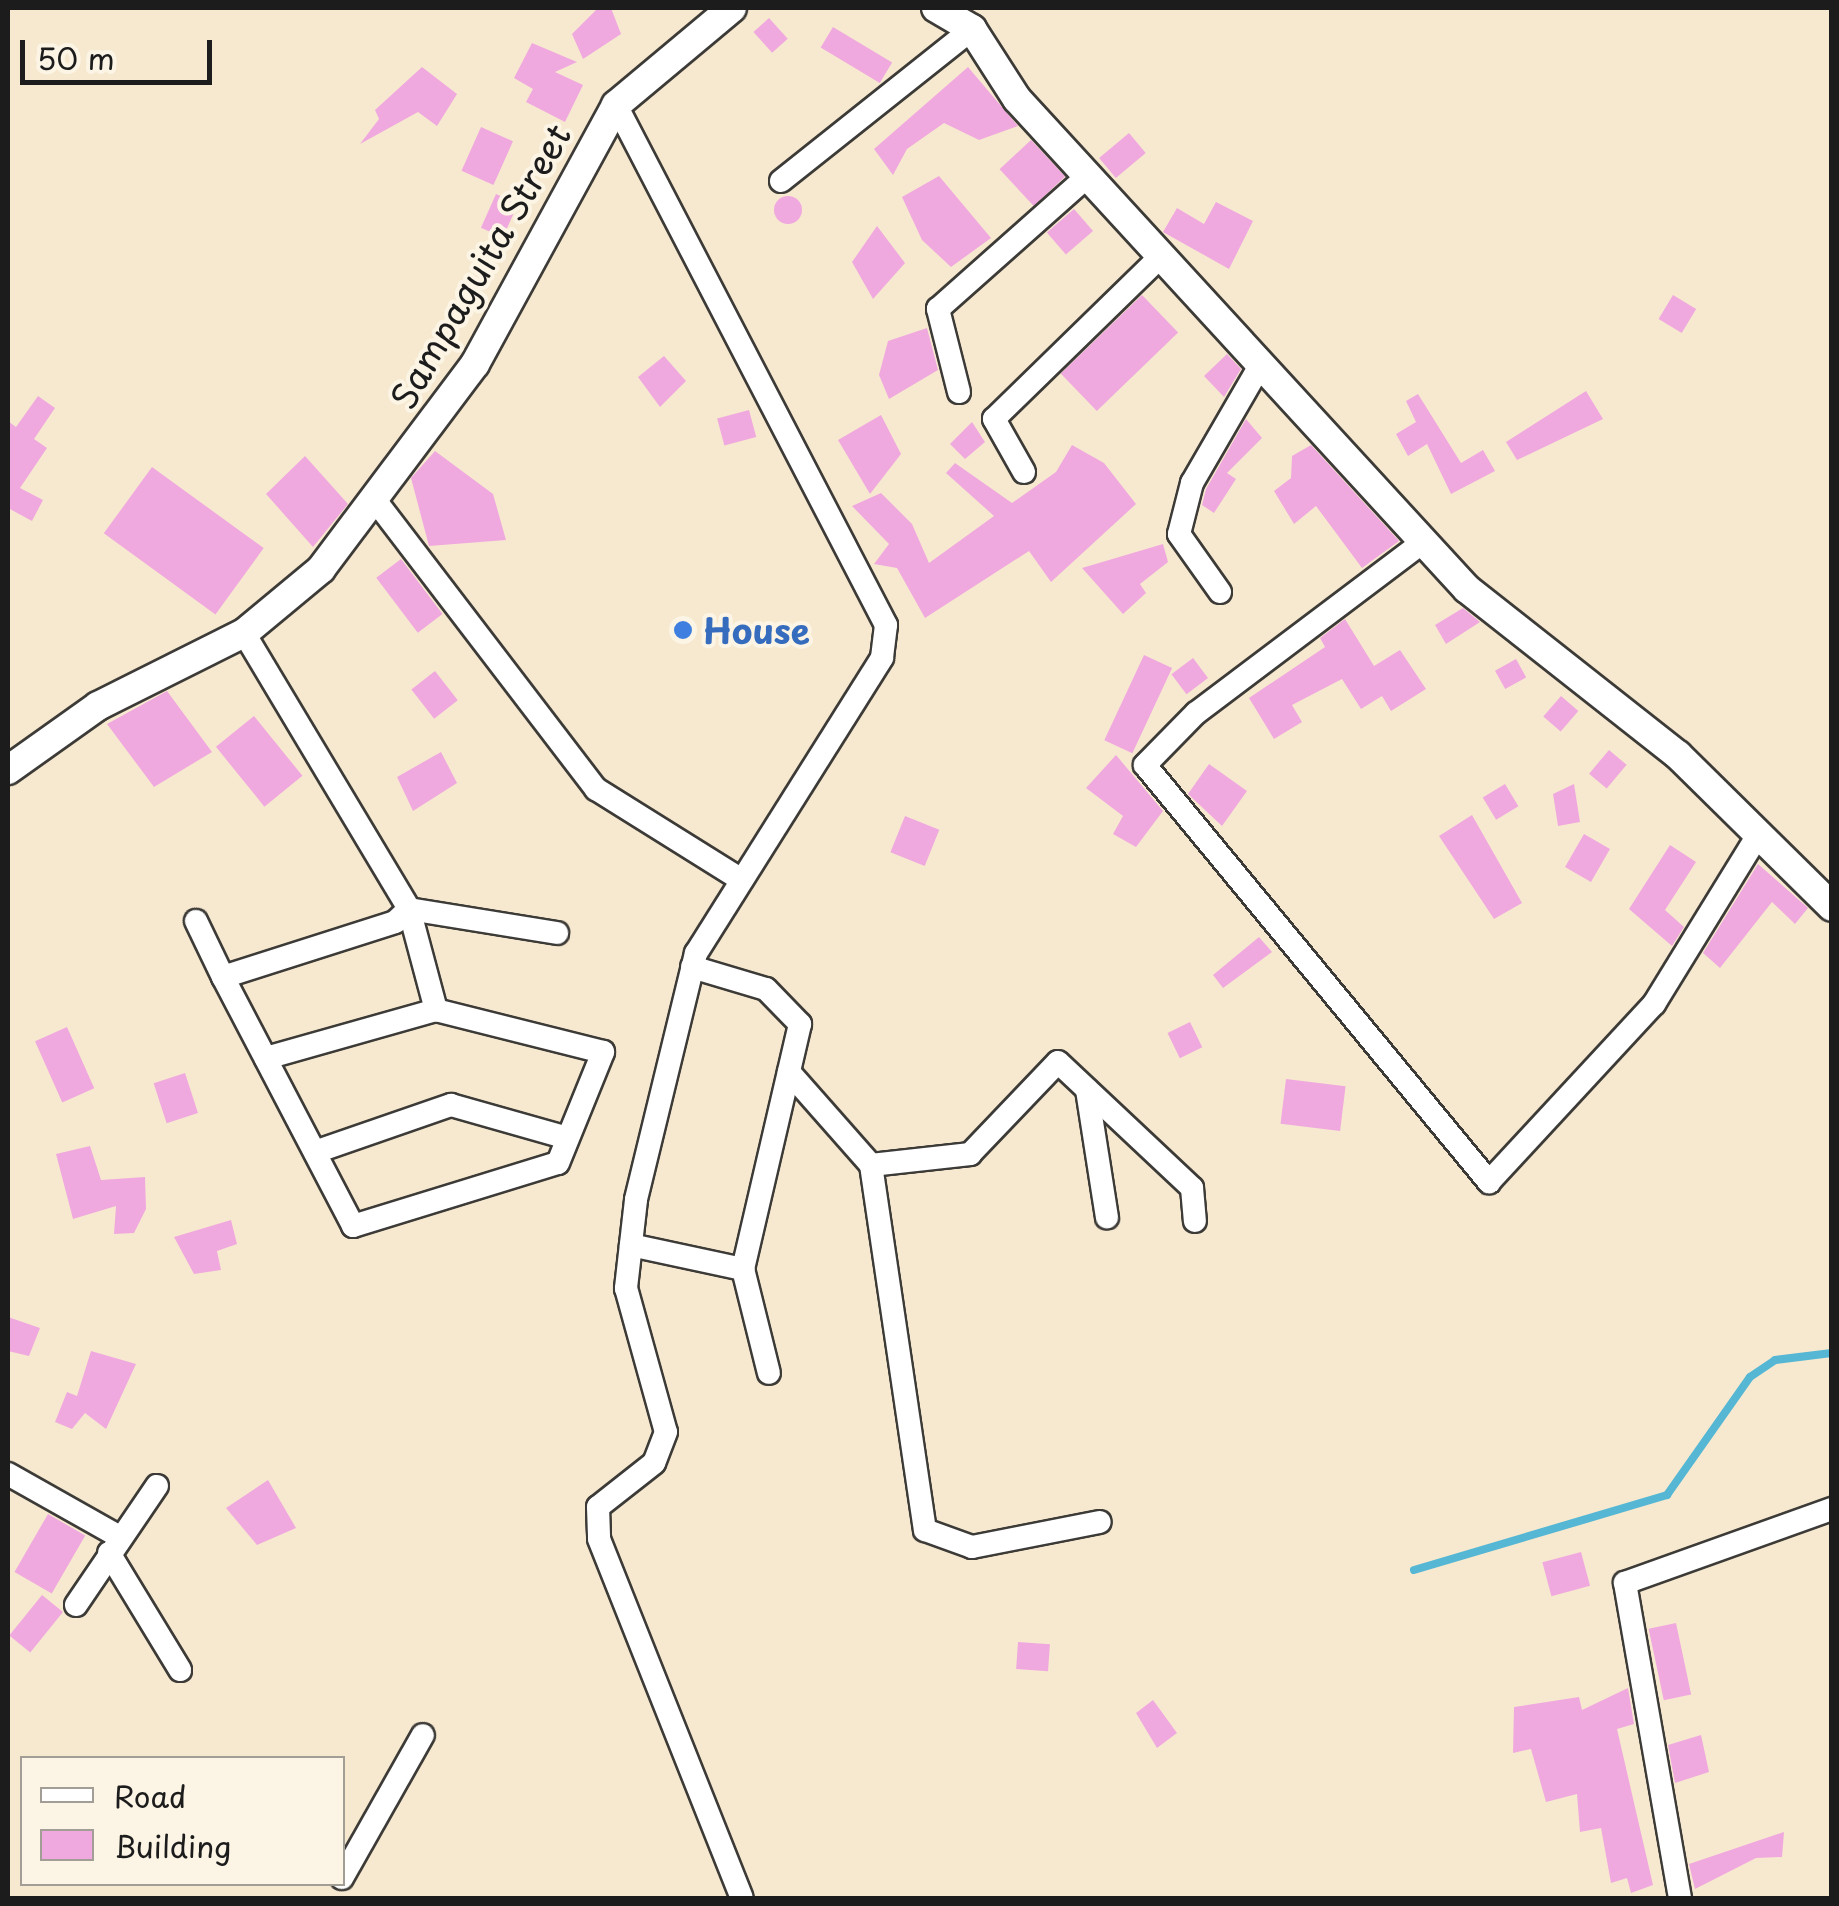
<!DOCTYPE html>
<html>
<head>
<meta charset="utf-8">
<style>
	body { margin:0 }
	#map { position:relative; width:1839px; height:1906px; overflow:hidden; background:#f7e9d0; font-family:"Playpen Sans",sans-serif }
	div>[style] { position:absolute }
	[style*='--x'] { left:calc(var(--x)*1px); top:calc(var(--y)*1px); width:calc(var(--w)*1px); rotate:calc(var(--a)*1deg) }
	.stream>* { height:8px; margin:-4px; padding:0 4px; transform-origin:4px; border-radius:4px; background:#55b7d4 }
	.building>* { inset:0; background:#f0a9de; transform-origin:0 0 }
	.round { border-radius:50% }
	.roads { filter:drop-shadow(2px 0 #3d3b37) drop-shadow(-2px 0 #3d3b37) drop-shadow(0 2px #3d3b37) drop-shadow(0 -2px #3d3b37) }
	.minor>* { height:22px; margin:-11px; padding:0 11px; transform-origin:11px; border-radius:11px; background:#fff }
	.tertiary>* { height:28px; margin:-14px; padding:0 14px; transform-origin:14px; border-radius:14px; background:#fff }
	.dots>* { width:28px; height:28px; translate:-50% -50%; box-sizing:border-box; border:5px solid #fcf5e5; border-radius:50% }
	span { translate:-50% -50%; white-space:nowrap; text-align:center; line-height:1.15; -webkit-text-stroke:8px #fcf5e5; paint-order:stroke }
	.street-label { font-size:35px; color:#1c1c1c }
	.shop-label { font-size:35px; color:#366cbe; font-weight:700 }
	.left { translate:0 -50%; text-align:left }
	.frame { position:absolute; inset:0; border:10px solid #1c1c1c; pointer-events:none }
	.legend { position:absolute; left:20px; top:1756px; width:325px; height:130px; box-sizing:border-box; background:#fcf5e5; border:2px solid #a29e95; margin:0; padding:12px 18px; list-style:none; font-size:30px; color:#1c1c1c }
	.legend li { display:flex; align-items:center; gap:20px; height:50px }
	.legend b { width:50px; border:2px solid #a29e95 }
	.scale { position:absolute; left:20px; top:40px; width:192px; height:45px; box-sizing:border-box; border:5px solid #1c1c1c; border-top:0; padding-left:12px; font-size:30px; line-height:35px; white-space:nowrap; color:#1c1c1c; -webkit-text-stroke:8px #fcf5e5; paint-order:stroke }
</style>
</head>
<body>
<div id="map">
	<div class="stream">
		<div style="--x:1414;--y:1570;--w:264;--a:-16.5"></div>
		<div style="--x:1667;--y:1495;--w:144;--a:-54.9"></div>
		<div style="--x:1750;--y:1377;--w:30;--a:-34"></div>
		<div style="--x:1775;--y:1360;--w:57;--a:-7"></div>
	</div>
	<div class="building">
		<div style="clip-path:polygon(598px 8px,611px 8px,621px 34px,583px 59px,572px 34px)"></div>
		<div style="left:769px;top:18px;width:28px;height:21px;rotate:48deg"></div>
		<div style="left:833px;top:27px;width:69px;height:24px;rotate:31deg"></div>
		<div style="clip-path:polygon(532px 43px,577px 62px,555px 72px,583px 85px,565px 122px,526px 102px,533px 89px,514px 78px)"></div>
		<div style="clip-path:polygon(422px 67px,457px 94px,437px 126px,418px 112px,360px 144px,379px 119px,375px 110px)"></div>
		<div style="clip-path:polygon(968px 67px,1018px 126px,979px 140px,944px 123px,907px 149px,893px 175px,874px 149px)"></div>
		<div style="left:481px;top:127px;width:35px;height:48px;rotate:24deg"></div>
		<div style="left:1129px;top:133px;width:26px;height:39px;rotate:50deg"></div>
		<div style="left:1031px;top:140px;width:50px;height:43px;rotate:47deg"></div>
		<div style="clip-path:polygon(939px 176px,991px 238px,951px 267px,922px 240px,902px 197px)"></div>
		<div style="left:496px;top:194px;width:24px;height:37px;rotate:24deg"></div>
		<div class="round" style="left:774px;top:196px;width:28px;height:28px"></div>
		<div style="clip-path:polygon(1216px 202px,1253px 221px,1229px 269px,1163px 232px,1177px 208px,1204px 224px)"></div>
		<div style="left:1074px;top:209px;width:29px;height:36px;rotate:49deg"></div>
		<div style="clip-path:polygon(877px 226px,905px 263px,873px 299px,852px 262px)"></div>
		<div style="left:1142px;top:295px;width:52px;height:113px;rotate:46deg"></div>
		<div style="left:1673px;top:295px;width:27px;height:28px;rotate:31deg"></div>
		<div style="clip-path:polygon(927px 328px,938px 370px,889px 399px,879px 375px,888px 341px)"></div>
		<div style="clip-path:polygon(1227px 354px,1241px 369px,1224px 397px,1204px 376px)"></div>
		<div style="clip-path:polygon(664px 356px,686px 381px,660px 407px,638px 377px)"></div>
		<div style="clip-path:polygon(1586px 391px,1603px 419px,1517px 460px,1506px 442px)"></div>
		<div style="clip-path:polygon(1418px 394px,1461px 463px,1483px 450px,1495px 471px,1451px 494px,1427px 444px,1408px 456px,1396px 434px,1416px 422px,1406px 401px)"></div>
		<div style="clip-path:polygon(38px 396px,55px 408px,34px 439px,47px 448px,20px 488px,43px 500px,32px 521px,8px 508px,8px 421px,16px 427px)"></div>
		<div style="left:749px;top:410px;width:28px;height:33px;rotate:75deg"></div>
		<div style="clip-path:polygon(881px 415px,901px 454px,870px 494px,838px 440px)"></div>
		<div style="clip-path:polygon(1246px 419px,1262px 438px,1227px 473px,1236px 479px,1214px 513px,1202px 505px,1206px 489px)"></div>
		<div style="clip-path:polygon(972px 422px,985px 442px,965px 459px,950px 444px)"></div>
		<div style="clip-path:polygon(1072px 445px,1104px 463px,1136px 504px,1051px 582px,1029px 551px,925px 618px,897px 568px,874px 564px,889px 544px,852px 506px,881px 493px,912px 524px,929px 563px,994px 516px,946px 473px,955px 463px,1012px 503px,1056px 472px)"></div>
		<div style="clip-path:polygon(1311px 445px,1399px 541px,1362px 568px,1316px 506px,1294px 524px,1274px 491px,1291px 478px,1292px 456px)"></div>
		<div style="clip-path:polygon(435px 451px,493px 494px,506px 540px,429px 546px,411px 478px)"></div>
		<div style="clip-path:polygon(305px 456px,348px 504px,313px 547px,266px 494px)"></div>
		<div style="left:152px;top:467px;width:138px;height:82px;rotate:36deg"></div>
		<div style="clip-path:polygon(1163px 544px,1168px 562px,1140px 584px,1146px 593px,1123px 614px,1082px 568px)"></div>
		<div style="left:401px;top:559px;width:69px;height:31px;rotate:53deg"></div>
		<div style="clip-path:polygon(1463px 608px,1480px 622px,1446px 644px,1435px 625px)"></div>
		<div style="clip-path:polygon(1345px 619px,1374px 666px,1400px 650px,1426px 689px,1391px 711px,1382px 696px,1361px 709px,1342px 679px,1292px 705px,1302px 722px,1274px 739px,1249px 698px,1325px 647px,1320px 638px)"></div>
		<div style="left:1144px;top:655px;width:31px;height:94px;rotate:25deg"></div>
		<div style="left:1193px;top:658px;width:25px;height:27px;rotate:53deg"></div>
		<div style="left:1516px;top:659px;width:21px;height:24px;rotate:61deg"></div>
		<div style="left:435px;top:671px;width:37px;height:30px;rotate:52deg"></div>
		<div style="clip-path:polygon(167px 691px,212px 752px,154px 787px,107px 724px)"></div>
		<div style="left:1561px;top:696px;width:23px;height:27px;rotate:41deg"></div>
		<div style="left:254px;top:716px;width:77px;height:49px;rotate:51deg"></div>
		<div style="left:1609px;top:750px;width:23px;height:31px;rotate:40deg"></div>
		<div style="clip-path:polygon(441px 752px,457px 783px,413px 811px,397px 777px)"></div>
		<div style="clip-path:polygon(1116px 755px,1163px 811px,1136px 847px,1113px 834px,1123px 816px,1086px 788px)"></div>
		<div style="clip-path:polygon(1209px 764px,1247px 791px,1222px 826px,1188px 794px)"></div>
		<div style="left:1505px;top:784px;width:26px;height:26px;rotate:59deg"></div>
		<div style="clip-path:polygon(1574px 784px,1580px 822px,1558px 826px,1553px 794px)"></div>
		<div style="clip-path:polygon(1472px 815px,1522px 903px,1494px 919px,1439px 836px)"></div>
		<div style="left:905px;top:816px;width:37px;height:39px;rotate:22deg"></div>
		<div style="left:1584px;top:834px;width:30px;height:38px;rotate:30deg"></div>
		<div style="clip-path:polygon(1670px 845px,1696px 862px,1665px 910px,1684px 927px,1672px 946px,1629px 909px)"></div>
		<div style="clip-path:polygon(1758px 864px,1808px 908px,1795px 924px,1772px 902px,1720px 968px,1703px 953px)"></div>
		<div style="clip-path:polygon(1259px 937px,1272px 952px,1223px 988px,1213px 975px)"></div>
		<div style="left:1190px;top:1022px;width:28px;height:25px;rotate:64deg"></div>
		<div style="left:67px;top:1027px;width:67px;height:35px;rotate:66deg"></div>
		<div style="left:185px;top:1073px;width:42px;height:33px;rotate:72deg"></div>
		<div style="left:1286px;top:1079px;width:60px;height:45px;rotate:7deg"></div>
		<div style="clip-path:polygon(90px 1146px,101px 1180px,145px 1177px,146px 1209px,134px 1233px,114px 1234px,116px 1206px,73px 1219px,56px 1154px)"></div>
		<div style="clip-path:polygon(231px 1220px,237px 1244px,217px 1251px,221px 1270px,194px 1274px,174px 1237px)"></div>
		<div style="clip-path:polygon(8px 1317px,40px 1328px,29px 1356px,8px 1351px)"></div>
		<div style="clip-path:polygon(91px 1351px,136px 1364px,106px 1429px,85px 1413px,72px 1429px,55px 1422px,67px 1392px,77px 1396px)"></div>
		<div style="clip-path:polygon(268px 1480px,296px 1528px,257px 1545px,226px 1508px)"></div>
		<div style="left:48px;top:1514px;width:43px;height:67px;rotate:30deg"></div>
		<div style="left:1581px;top:1552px;width:35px;height:40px;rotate:75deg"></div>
		<div style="left:42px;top:1595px;width:27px;height:52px;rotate:39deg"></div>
		<div style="left:1676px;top:1623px;width:73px;height:28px;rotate:78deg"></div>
		<div style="left:1018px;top:1642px;width:32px;height:27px;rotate:4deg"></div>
		<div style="clip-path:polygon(1628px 1688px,1634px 1724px,1617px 1729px,1653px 1885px,1631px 1893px,1627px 1878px,1611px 1883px,1601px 1828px,1580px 1832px,1577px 1794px,1546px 1802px,1531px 1749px,1513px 1753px,1514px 1707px,1579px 1697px,1582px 1710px)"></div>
		<div style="clip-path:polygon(1153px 1700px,1177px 1733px,1157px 1748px,1136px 1713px)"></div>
		<div style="clip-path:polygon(1701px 1735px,1709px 1772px,1675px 1783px,1668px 1745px)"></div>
		<div style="clip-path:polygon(1784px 1832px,1782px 1857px,1756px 1858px,1695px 1889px,1689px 1864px)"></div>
	</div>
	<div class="roads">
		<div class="minor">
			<div style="--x:616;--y:105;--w:586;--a:62.56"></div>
			<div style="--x:886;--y:625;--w:33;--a:97"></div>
			<div style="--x:882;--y:658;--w:349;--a:122.2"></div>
			<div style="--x:696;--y:953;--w:254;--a:103.7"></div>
			<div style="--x:636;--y:1200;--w:89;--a:96.5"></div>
			<div style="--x:626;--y:1288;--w:149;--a:74.5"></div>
			<div style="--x:666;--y:1432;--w:33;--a:111"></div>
			<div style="--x:654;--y:1463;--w:71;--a:141.8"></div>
			<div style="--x:598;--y:1507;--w:32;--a:88"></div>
			<div style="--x:599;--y:1539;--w:386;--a:68.3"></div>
			<div style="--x:781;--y:181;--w:244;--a:-38.5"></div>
			<div style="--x:959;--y:392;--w:86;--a:-104.2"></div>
			<div style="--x:938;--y:309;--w:200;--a:-41.6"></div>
			<div style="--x:1024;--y:472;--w:61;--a:-119.5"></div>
			<div style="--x:994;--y:419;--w:233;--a:-44.3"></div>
			<div style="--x:378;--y:504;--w:359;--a:52.6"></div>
			<div style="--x:596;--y:789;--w:170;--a:32"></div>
			<div style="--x:1423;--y:542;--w:284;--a:143"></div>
			<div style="--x:1196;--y:713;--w:73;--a:134.4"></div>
			<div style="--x:1145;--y:765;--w:541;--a:50.48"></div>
			<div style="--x:1489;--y:1182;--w:243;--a:-47.2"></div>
			<div style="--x:1654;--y:1004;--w:198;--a:-58.4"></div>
			<div style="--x:1220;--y:592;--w:71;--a:-125.3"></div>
			<div style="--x:1179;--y:534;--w:53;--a:-75.7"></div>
			<div style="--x:1192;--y:483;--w:132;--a:-59.9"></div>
			<div style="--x:244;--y:633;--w:322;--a:59.1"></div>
			<div style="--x:409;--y:909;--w:105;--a:75"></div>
			<div style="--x:196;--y:921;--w:62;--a:64.3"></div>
			<div style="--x:223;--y:977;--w:281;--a:62.4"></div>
			<div style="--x:353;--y:1226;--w:214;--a:-17.1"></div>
			<div style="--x:558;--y:1163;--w:120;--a:-67.9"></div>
			<div style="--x:603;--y:1052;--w:172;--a:-165.9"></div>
			<div style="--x:436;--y:1010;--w:177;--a:164.2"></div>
			<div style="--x:692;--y:967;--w:77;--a:16.6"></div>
			<div style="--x:766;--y:989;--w:49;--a:45.8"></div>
			<div style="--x:800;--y:1024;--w:252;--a:103.1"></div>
			<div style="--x:743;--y:1269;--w:107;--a:76"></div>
			<div style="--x:223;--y:977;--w:181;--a:-17.7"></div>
			<div style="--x:395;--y:922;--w:19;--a:-43"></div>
			<div style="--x:409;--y:909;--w:150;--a:9.2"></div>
			<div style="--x:789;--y:1072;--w:124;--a:48.6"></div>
			<div style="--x:871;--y:1165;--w:369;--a:81.6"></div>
			<div style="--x:925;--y:1530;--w:50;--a:19.9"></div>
			<div style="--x:972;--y:1547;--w:130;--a:-11.1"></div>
			<div style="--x:1087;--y:1090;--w:129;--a:81.1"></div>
			<div style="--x:315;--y:1152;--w:144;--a:-19.1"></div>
			<div style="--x:451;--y:1105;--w:117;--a:15.8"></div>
			<div style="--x:871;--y:1165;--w:100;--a:-6.3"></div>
			<div style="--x:970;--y:1154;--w:127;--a:-46.3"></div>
			<div style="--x:1058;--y:1062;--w:184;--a:43.2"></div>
			<div style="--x:1192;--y:1188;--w:33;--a:85"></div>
			<div style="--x:631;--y:1245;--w:115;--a:12.1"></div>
			<div style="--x:8;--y:1474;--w:126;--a:29.4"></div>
			<div style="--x:109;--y:1553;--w:137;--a:58.7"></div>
			<div style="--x:76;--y:1605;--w:144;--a:-55.8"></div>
			<div style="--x:342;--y:1878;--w:164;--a:-60.5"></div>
			<div style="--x:1680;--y:1898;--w:320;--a:-99.9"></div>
			<div style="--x:1625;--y:1583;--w:220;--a:-19.7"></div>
		</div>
		<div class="tertiary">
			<div style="--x:936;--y:8;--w:42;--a:30.3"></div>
			<div style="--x:972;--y:29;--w:83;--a:57.3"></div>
			<div style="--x:1017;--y:99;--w:665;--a:47.44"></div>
			<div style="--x:1467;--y:589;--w:268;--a:38.2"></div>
			<div style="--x:1678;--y:755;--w:216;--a:44.6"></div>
			<div style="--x:8;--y:770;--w:110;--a:-35.4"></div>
			<div style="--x:98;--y:706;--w:163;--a:-26.6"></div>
			<div style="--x:244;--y:633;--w:100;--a:-39.7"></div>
			<div style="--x:321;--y:569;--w:256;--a:-53.1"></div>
			<div style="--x:475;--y:364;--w:295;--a:-61.4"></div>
			<div style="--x:616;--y:105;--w:151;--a:-39.9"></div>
		</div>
	</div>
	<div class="dots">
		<div style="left:683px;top:630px;background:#3f7fe0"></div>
	</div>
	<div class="street-label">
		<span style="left:480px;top:266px;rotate:-60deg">Sampaguita Street</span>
	</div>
	<div class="shop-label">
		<span class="left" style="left:703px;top:630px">House</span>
	</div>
	<div class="frame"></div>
	<ul class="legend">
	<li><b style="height:12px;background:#fff"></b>Road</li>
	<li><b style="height:28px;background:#f0a9de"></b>Building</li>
	</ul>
	<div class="scale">50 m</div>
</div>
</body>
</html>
